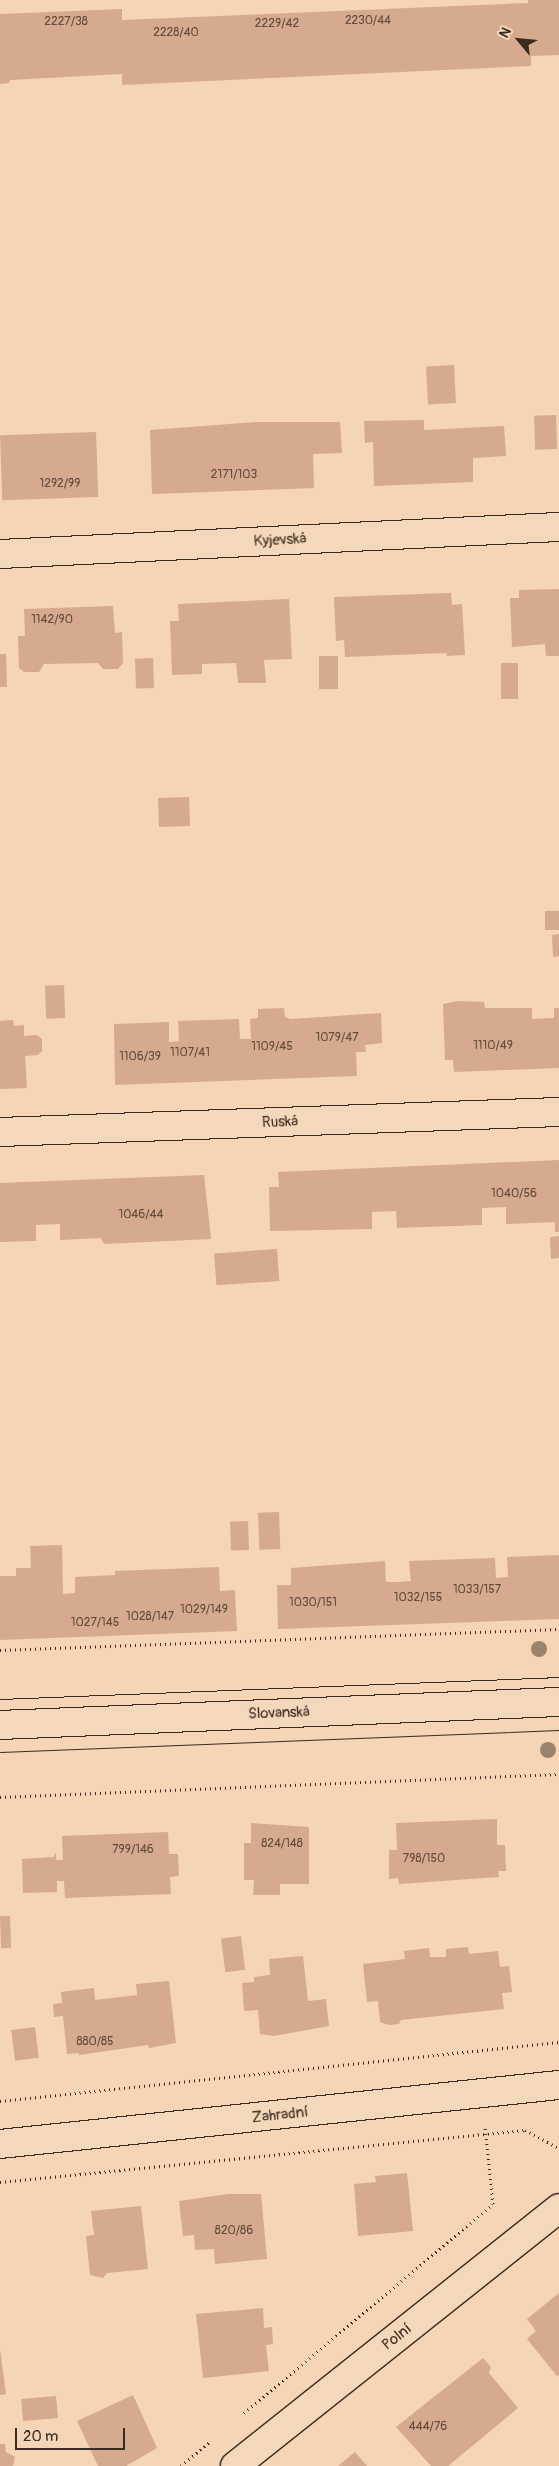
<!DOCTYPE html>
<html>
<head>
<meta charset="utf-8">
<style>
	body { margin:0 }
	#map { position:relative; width:559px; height:2466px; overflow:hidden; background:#f6d4b6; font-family:Pangolin,sans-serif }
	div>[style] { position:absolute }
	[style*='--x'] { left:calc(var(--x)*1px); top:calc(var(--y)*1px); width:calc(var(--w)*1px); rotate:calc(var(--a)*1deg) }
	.building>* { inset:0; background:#d5aa8e; transform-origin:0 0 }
	.path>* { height:3px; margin-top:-1.5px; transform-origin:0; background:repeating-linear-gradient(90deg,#3b2a1e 0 1px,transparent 0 5px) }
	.roads { filter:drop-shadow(1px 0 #3b2a1e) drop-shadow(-1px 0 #3b2a1e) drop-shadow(0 1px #3b2a1e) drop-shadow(0 -1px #3b2a1e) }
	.minor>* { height:28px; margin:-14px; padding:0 14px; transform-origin:14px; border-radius:14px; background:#f4d8bb }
	.primary>* { height:28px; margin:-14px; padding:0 14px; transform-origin:14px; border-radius:14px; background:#f4d8bb }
	.tram>* { height:1px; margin:-0.5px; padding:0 0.5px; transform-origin:0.5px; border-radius:0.5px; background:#3b2a1e }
	.trees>* { width:16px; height:16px; margin:-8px; border-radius:50%; background:#9a856c }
	span { translate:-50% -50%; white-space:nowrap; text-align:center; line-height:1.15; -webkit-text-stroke:5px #f4d8bb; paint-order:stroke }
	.number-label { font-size:12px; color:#624a3a }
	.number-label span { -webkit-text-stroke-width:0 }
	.street-label { font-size:15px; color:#3b2a1e }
	.north { position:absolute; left:494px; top:15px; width:50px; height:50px; -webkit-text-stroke:4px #f4d8bb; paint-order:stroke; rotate:298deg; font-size:14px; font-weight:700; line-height:20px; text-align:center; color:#3b2a1e }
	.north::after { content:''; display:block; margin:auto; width:18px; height:22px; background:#3b2a1e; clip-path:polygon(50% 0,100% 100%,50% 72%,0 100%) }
	.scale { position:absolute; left:15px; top:2428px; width:110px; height:22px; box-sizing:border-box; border:2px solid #3b2a1e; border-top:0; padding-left:6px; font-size:15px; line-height:18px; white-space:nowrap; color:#3b2a1e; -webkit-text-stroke:4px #f4d8bb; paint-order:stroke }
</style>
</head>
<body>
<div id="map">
	<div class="building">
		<div style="clip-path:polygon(528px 0,559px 0,559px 55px,531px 56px,531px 66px,122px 85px,122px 74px,10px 80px,9px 83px,0 84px,0 14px,122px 9px,122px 20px,528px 3px)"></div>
		<div style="left:454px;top:365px;width:38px;height:28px;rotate:87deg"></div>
		<div style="left:556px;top:415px;width:34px;height:22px;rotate:88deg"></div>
		<div style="clip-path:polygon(424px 420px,424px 430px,504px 426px,506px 456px,473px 458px,473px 482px,374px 486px,373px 442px,365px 443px,364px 421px)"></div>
		<div style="clip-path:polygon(257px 422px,340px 422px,342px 453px,313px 454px,314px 488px,152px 494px,150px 430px)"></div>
		<div style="left:96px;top:432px;width:65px;height:96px;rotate:88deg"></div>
		<div style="clip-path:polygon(559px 589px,559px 656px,546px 656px,545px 644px,512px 647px,510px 598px,519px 598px,519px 590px)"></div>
		<div style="clip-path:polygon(451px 593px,452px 605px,462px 604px,465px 655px,447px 656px,446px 653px,345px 657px,344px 640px,336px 641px,334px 597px)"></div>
		<div style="clip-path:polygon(289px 599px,292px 659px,264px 660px,266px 683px,238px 683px,236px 663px,202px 664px,202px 674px,172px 675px,170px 621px,179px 621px,178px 604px)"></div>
		<div style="clip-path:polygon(113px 606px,115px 633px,122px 632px,123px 663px,118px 669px,103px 669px,98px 663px,44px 664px,39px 672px,24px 672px,19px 668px,18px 636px,25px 636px,24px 609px)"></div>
		<div style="clip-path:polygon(0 654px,6px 654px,7px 687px,0 687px)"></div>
		<div style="left:319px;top:656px;width:19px;height:33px"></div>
		<div style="left:153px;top:658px;width:30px;height:18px;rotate:88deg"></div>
		<div style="left:501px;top:663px;width:17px;height:36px"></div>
		<div style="left:189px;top:797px;width:29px;height:31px;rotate:88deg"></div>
		<div style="left:545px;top:911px;width:14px;height:19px"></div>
		<div style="clip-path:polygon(559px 934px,559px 956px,553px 957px,552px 935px)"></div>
		<div style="left:64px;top:985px;width:33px;height:19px;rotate:88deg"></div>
		<div style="clip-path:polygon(458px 1001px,484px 1002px,485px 1008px,532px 1008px,532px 1019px,554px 1018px,554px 1008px,559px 1008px,559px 1068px,454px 1072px,453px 1060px,445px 1060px,443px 1004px)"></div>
		<div style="clip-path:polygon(284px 1008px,285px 1017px,291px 1019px,381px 1013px,382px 1043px,365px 1045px,366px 1052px,356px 1052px,357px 1076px,115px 1085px,114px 1024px,169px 1022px,169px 1042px,179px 1041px,178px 1021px,239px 1019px,240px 1039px,251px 1039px,250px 1019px,258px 1018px,258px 1009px)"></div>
		<div style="clip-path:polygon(13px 1020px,14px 1026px,24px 1025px,24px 1036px,37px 1035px,42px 1039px,42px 1051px,38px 1055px,25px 1056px,27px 1088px,0 1089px,0 1021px)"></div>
		<div style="clip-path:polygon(559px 1160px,559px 1232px,555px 1232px,555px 1222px,506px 1224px,506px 1207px,482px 1208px,482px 1225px,397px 1228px,396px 1211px,372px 1212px,372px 1229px,270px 1231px,269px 1187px,279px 1187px,278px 1172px)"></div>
		<div style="clip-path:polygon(204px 1175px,211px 1239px,104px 1244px,101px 1238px,60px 1240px,60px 1224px,36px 1225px,36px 1241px,0 1242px,0 1183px)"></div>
		<div style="clip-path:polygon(559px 1236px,559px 1258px,551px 1259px,550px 1237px)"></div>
		<div style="left:277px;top:1249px;width:32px;height:63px;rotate:86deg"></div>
		<div style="left:279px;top:1512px;width:37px;height:21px;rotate:88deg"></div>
		<div style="left:248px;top:1521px;width:29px;height:18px;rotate:88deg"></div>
		<div style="clip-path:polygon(62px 1545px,63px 1594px,75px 1593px,75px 1577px,115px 1575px,115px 1571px,219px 1567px,220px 1591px,235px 1590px,237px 1631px,0 1640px,0 1576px,16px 1576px,16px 1568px,31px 1568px,30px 1546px)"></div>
		<div style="clip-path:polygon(559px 1555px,559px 1619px,278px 1629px,277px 1585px,291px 1585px,291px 1568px,385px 1561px,386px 1582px,398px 1582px,411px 1581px,409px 1561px,495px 1558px,496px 1578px,508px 1577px,507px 1557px)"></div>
		<div style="clip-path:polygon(497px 1819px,497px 1845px,505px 1845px,506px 1871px,498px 1871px,499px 1877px,399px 1884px,398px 1878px,389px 1879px,389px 1850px,397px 1850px,396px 1823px)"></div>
		<div style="clip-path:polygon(251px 1823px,309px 1827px,309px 1884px,280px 1884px,280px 1895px,253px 1895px,254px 1880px,244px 1880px,244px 1843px,251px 1843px)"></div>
		<div style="clip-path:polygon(168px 1832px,169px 1854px,178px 1854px,179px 1876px,170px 1877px,171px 1894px,65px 1898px,64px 1881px,57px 1881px,57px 1892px,23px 1893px,22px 1859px,54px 1857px,56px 1852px,56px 1860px,63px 1860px,62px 1836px)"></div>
		<div style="left:10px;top:1916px;width:32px;height:10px;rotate:88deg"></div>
		<div style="left:241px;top:1936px;width:34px;height:20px;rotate:83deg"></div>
		<div style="clip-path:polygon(468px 1947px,469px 1954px,498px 1951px,500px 1967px,509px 1966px,512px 1992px,502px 1993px,504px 2009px,401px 2020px,399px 2024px,389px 2025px,380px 2022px,378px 2001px,367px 2002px,363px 1964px,405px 1959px,404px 1951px,429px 1948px,430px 1957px,446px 1957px,446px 1949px)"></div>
		<div style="clip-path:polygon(303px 1956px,308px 2001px,326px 1999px,329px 2026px,274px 2036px,260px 2034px,258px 2010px,244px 2011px,242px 1983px,254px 1982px,254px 1977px,270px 1975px,269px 1959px)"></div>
		<div style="clip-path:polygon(169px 1981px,176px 2043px,149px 2048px,148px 2045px,79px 2055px,79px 2053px,67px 2054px,63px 2016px,54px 2017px,53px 2004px,62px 2003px,61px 1992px,94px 1988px,95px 2000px,137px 1995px,136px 1984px)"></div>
		<div style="left:35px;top:2027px;width:31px;height:24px;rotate:83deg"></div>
		<div style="clip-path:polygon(407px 2173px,413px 2231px,358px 2236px,354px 2184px,376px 2182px,375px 2176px)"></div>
		<div style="clip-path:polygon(228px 2194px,261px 2194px,267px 2259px,215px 2264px,214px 2249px,195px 2250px,194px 2235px,183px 2236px,179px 2201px)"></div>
		<div style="clip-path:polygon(141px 2206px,148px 2269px,107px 2273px,103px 2278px,90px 2275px,86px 2236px,94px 2235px,91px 2211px)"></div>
		<div style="clip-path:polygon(559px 2293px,559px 2375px,557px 2376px,527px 2339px,536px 2331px,527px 2319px)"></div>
		<div style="clip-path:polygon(263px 2308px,264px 2328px,272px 2327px,273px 2344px,266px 2345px,269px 2371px,203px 2378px,196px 2314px)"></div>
		<div style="clip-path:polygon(0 2349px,6px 2394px,0 2395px)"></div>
		<div style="clip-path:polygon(483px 2358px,491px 2367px,489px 2373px,518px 2408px,448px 2466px,431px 2466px,396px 2427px)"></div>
		<div style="clip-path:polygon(133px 2395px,157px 2448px,126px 2466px,98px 2466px,77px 2421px)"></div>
		<div style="left:56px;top:2396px;width:22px;height:35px;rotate:85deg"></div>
		<div style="clip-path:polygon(0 2444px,5px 2444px,6px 2452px,15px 2457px,13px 2466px,0 2466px)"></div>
		<div style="clip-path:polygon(355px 2452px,367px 2466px,338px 2466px)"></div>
	</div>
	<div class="path">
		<div style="--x:0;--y:1650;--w:559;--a:-2.15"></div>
		<div style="--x:0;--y:1797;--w:559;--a:-2.36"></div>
		<div style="--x:0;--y:2101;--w:562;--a:-6.03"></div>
		<div style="--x:0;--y:2182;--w:528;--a:-5.66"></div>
		<div style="--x:525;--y:2130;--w:38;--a:28"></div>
		<div style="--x:244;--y:2413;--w:325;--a:-40"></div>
		<div style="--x:493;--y:2204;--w:78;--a:-95.9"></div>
		<div style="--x:181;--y:2466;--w:38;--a:-40"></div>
	</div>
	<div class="roads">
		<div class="minor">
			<div style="--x:0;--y:554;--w:560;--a:-2.77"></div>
			<div style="--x:0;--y:1132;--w:559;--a:-2.05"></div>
			<div style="--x:0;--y:2144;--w:562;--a:-6.03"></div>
			<div style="--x:235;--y:2466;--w:414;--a:-38.5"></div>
		</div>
		<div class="primary">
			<div style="--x:0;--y:1725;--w:559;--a:-2.36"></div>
		</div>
	</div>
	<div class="tram">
		<div style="--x:0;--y:1699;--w:559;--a:-2.25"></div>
		<div style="--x:0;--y:1752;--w:559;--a:-2.25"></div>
	</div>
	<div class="trees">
		<div style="left:539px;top:1649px"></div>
		<div style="left:548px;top:1750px"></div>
	</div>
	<div class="number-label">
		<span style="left:368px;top:21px">2230/44</span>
		<span style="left:66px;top:22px">2227/38</span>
		<span style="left:277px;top:24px">2229/42</span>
		<span style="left:176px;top:33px">2228/40</span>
		<span style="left:234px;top:475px">2171/103</span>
		<span style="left:60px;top:484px">1292/99</span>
		<span style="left:52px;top:620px">1142/90</span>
		<span style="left:337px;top:1038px">1079/47</span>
		<span style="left:493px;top:1046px">1110/49</span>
		<span style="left:272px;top:1047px">1109/45</span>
		<span style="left:190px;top:1053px">1107/41</span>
		<span style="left:140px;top:1057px">1106/39</span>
		<span style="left:514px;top:1194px">1040/56</span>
		<span style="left:141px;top:1215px">1046/44</span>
		<span style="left:477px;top:1590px">1033/157</span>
		<span style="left:418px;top:1598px">1032/155</span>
		<span style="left:313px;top:1603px">1030/151</span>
		<span style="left:204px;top:1610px">1029/149</span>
		<span style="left:150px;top:1617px">1028/147</span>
		<span style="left:95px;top:1623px">1027/145</span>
		<span style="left:282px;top:1844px">824/148</span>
		<span style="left:133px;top:1850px">799/146</span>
		<span style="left:424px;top:1859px">798/150</span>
		<span style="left:95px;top:2042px">880/85</span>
		<span style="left:234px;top:2231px">820/86</span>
		<span style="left:428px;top:2427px">444/76</span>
	</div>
	<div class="street-label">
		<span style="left:280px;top:540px;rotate:-3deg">Kyjevská</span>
		<span style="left:280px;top:1122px;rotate:-2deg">Ruská</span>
		<span style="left:279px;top:1713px;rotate:-2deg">Slovanská</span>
		<span style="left:280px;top:2115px;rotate:-6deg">Zahradní</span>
		<span style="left:397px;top:2337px;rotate:-38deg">Polní</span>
	</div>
	<div class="north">N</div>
	<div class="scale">20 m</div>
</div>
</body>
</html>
